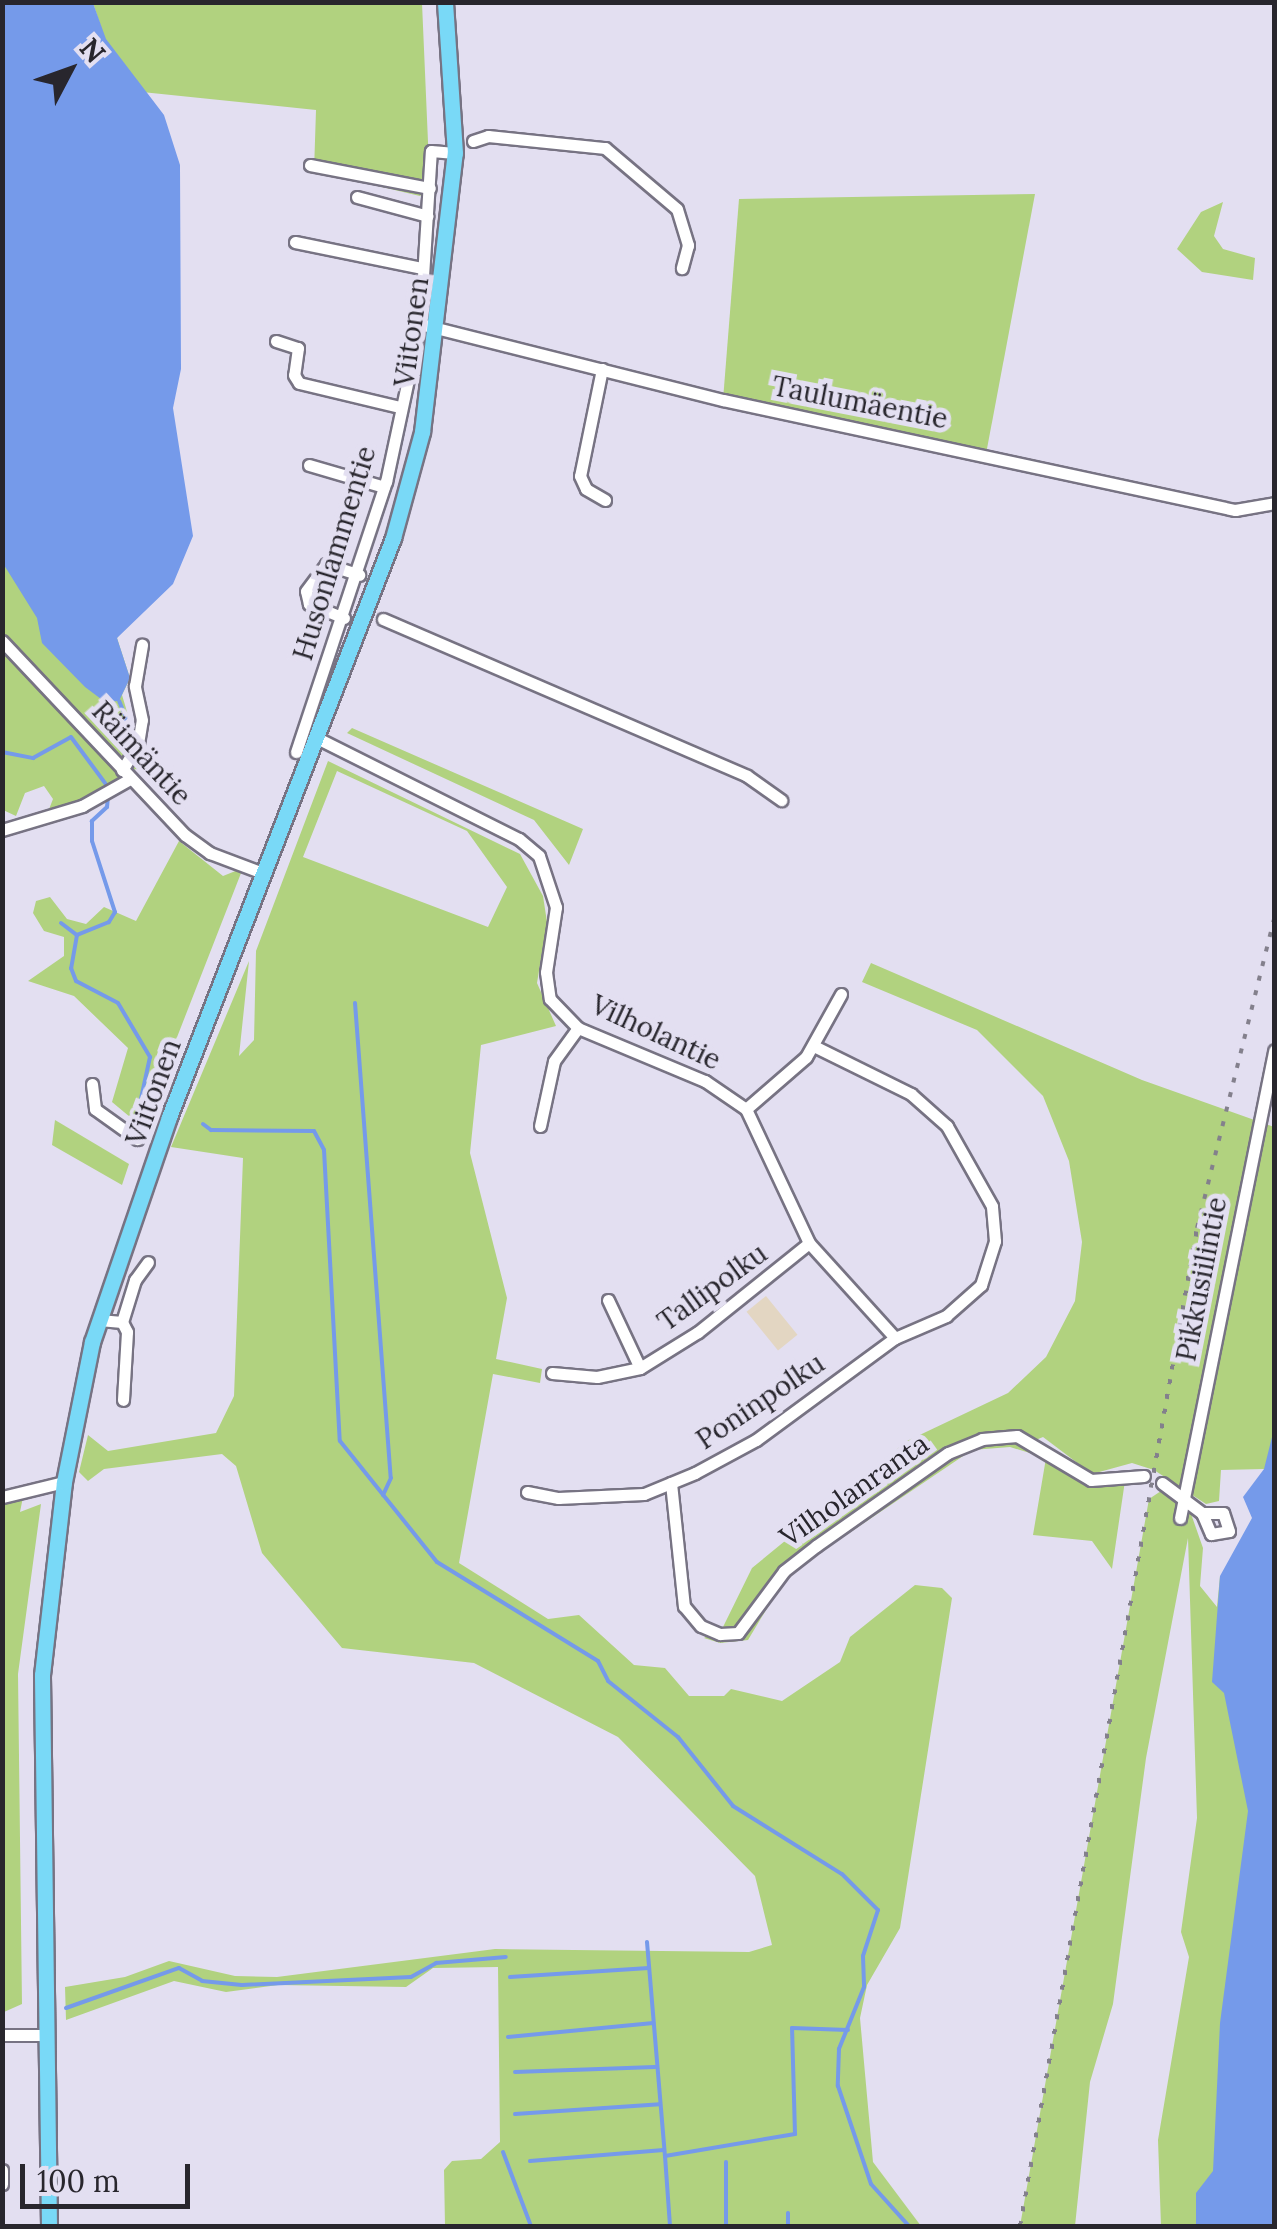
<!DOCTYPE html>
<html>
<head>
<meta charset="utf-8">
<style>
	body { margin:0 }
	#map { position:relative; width:1277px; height:2229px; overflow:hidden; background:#e3dff1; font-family:Lora,serif }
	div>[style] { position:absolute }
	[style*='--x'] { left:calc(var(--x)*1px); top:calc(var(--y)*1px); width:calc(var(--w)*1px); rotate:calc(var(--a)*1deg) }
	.industrial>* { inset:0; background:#e3d6c2; transform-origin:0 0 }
	.green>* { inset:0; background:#b1d27f }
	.water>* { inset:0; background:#759aea }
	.stream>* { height:4px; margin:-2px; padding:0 2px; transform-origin:2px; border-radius:2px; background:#759aea }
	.roads { filter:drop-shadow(2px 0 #777383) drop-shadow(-2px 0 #777383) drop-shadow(0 2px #777383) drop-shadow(0 -2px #777383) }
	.minor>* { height:11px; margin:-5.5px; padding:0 5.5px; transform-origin:5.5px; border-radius:5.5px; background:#fff }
	.major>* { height:15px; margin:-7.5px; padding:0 7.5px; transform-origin:7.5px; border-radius:7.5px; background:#79d9f7 }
	.rail>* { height:4px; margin-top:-2px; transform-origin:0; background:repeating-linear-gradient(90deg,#83808c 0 5px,transparent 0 15px) }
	span { translate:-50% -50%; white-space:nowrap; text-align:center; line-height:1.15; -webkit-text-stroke:10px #e3dff1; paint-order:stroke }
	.street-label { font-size:28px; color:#28262d }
	.frame { position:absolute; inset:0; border:5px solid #28262d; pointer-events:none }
	.north { position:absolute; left:20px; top:20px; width:100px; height:100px; -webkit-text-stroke:8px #e3dff1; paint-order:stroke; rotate:49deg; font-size:28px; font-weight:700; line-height:40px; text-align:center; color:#28262d }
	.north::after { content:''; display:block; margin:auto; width:35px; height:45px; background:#28262d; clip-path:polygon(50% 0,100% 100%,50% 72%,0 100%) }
	.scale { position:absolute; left:20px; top:2164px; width:170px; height:45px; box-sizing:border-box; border:5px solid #28262d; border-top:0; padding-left:12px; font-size:30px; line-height:35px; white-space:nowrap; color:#28262d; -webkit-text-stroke:8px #e3dff1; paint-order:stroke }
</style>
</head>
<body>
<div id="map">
	<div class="industrial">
		<div style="left:766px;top:1296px;width:50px;height:25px;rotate:51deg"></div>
	</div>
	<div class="green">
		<div style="clip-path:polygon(93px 3px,422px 3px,430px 188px,420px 196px,314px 171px,316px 110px,142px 92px,105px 39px)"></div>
		<div style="clip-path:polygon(1035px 194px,986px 454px,723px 400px,739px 199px)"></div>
		<div style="clip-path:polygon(1223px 202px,1214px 236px,1223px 249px,1255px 258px,1253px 280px,1202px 272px,1177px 249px,1201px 212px)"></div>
		<div style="clip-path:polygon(2px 555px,21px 590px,127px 622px,117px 638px,130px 678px,122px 695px,128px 715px,123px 737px,140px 769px,123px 770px,130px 779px,46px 817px,53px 799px,44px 786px,25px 793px,16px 816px,3px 810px)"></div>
		<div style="clip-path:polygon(352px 728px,583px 829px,569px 865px,534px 820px,347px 733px)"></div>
		<div style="clip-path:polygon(evenodd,328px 761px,520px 854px,543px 896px,547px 922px,537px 983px,556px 1026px,481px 1045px,470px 1153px,507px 1298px,496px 1359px,542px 1369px,540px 1383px,493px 1374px,459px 1563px,548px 1619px,579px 1615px,634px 1665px,665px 1668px,689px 1696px,724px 1696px,731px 1689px,782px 1701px,840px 1662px,850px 1637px,915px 1585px,942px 1588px,952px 1598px,900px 1928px,867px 1985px,860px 2018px,873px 2162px,921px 2226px,445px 2226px,444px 2170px,452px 2161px,481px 2159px,500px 2142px,498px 1967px,433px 1968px,406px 1987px,278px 1985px,226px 1992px,174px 1981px,66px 2020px,65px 1987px,125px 1977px,169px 1961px,235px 1976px,277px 1977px,495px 1949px,749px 1952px,772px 1945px,755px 1876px,618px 1737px,474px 1663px,342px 1648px,262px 1553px,236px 1466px,222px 1454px,104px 1469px,88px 1481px,79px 1472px,88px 1435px,108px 1451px,216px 1433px,234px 1396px,243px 1158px,171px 1147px,249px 961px,239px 1056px,254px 1040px,256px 951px,328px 761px,337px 771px,467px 831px,507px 887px,488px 927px,303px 857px,337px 771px)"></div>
		<div style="clip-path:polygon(179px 841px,223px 876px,243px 868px,142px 1127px,112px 1102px,128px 1048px,74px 996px,28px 981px,64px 956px,64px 937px,44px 931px,33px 913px,36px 901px,50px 897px,67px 919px,86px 924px,104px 907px,136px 921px)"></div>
		<div style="clip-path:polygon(871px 963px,1142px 1080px,1274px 1127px,1274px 1502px,1264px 1469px,1221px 1470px,1219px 1501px,1206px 1504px,1154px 1470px,1132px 1463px,1092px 1474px,1043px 1437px,1031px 1442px,1090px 1480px,1126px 1474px,1112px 1569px,1092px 1541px,1033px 1535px,1046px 1458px,1010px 1447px,972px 1450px,787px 1575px,748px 1640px,720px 1643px,704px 1638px,723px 1627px,752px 1568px,907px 1441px,1008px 1393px,1046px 1357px,1075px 1301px,1082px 1242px,1069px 1161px,1043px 1096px,977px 1030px,862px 982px)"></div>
		<div style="clip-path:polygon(55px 1120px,129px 1164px,122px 1185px,52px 1145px)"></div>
		<div style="clip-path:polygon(1161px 1491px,1189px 1508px,1203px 1548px,1200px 1586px,1217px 1607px,1220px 1576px,1247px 1585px,1274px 1609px,1250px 2226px,1161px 2226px,1158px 2140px,1189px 1957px,1181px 1932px,1197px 1818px,1188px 1538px,1146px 1758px,1113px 2004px,1090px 2082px,1075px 2226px,1020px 2226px,1149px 1499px)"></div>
		<div style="clip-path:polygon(24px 1492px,20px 1512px,41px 1504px,18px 1674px,22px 2004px,4px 2012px,3px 1497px)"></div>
	</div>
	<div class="water">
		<div style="clip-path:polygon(2px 3px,93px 3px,106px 39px,164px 115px,180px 165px,181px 369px,173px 408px,193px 536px,173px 584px,117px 638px,130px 678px,119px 701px,105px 702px,85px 687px,42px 643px,37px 618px,4px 565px)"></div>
		<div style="clip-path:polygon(1274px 1429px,1274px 2226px,1196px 2226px,1196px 2193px,1213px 2171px,1220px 2023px,1248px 1811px,1224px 1693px,1212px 1682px,1220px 1576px,1252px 1518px,1243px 1497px,1264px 1469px)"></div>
	</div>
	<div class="stream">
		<div style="--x:112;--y:736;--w:23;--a:-52"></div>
		<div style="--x:126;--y:718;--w:18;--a:-112"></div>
		<div style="--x:2;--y:752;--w:32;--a:11"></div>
		<div style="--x:33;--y:758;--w:43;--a:-28.9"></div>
		<div style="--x:71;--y:737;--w:62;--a:53.5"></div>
		<div style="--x:108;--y:796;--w:11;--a:95"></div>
		<div style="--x:107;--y:807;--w:21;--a:137"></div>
		<div style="--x:92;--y:821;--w:20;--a:90"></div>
		<div style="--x:92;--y:841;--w:75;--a:72.1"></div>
		<div style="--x:115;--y:912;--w:12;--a:121"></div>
		<div style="--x:109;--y:922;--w:35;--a:158"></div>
		<div style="--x:77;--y:935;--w:34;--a:100"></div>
		<div style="--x:71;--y:968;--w:14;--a:69"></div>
		<div style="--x:76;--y:981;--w:47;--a:27.6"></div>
		<div style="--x:118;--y:1003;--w:63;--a:59.3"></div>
		<div style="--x:150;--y:1057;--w:52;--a:102.2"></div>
		<div style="--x:61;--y:923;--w:20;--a:37"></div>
		<div style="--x:355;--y:1003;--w:476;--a:85.7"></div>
		<div style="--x:391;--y:1478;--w:19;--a:115"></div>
		<div style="--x:203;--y:1124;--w:10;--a:37"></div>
		<div style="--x:211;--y:1130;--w:103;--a:0.6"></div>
		<div style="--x:314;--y:1131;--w:21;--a:62"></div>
		<div style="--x:324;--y:1150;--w:291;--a:86.9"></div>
		<div style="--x:340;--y:1441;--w:155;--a:51.3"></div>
		<div style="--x:437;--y:1562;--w:189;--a:31.6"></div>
		<div style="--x:598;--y:1661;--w:22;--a:63"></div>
		<div style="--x:608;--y:1681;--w:90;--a:38.7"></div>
		<div style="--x:678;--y:1737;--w:88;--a:51.4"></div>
		<div style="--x:733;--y:1806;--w:128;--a:32"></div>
		<div style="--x:842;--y:1874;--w:51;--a:45"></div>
		<div style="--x:878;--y:1910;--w:48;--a:108.1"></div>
		<div style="--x:863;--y:1956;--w:31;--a:88"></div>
		<div style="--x:864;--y:1987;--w:67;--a:112"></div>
		<div style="--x:839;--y:2049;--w:37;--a:92"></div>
		<div style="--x:838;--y:2086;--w:103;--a:71.4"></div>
		<div style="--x:871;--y:2184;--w:57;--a:47.9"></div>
		<div style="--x:647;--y:1942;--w:215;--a:85.2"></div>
		<div style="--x:665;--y:2156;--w:132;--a:-9.6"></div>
		<div style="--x:795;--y:2134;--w:106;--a:-91.6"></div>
		<div style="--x:792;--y:2028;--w:56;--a:2"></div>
		<div style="--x:510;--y:1977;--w:139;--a:-3.7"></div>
		<div style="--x:66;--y:2008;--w:120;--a:-19.5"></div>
		<div style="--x:179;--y:1968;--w:26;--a:29"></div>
		<div style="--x:202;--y:1981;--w:40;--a:5.7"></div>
		<div style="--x:242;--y:1985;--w:169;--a:-2.7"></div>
		<div style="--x:411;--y:1977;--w:29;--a:-29"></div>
		<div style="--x:436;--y:1963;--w:70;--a:-4.9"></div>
		<div style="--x:508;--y:2037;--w:146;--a:-5.5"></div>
		<div style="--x:515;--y:2072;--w:140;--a:-2"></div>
		<div style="--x:515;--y:2114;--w:145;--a:-3.9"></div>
		<div style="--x:503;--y:2152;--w:79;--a:69.3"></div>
		<div style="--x:665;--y:2156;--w:70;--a:85.9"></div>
		<div style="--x:530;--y:2161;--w:134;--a:-4.7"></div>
		<div style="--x:726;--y:2162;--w:64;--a:90"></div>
		<div style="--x:788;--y:2226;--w:13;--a:-90"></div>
	</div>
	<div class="roads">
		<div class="minor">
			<div style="--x:473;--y:141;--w:16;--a:-18"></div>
			<div style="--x:488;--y:136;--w:118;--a:5.9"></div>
			<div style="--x:605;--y:148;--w:94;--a:40.3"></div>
			<div style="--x:677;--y:209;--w:38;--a:73"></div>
			<div style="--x:688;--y:245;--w:24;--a:105"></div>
			<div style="--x:310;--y:165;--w:122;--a:10.9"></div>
			<div style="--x:357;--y:197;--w:73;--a:15"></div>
			<div style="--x:295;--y:242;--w:130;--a:11.6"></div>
			<div style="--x:420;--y:324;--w:312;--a:14.1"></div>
			<div style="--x:723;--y:400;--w:524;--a:12.13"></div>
			<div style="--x:1235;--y:510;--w:40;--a:-10"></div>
			<div style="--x:276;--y:341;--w:23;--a:18"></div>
			<div style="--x:298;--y:348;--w:27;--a:98"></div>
			<div style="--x:294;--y:375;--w:9;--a:58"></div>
			<div style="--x:299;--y:383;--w:104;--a:13.4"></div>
			<div style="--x:602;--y:369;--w:109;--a:101.6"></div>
			<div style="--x:580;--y:476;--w:14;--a:65"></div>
			<div style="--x:586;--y:489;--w:22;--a:30"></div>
			<div style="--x:309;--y:465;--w:78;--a:16.3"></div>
			<div style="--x:344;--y:618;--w:38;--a:-158"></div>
			<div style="--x:309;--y:604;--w:13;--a:-103"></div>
			<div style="--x:306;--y:591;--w:34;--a:-53"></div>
			<div style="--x:326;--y:564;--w:35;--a:18"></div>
			<div style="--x:383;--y:619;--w:396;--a:23.3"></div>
			<div style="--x:747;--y:776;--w:42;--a:35.2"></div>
			<div style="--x:2;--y:641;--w:267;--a:46.7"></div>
			<div style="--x:185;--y:835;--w:31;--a:36"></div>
			<div style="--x:210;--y:853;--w:57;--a:20.7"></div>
			<div style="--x:317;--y:738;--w:226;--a:26.6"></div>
			<div style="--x:519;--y:839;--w:26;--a:40"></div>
			<div style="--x:539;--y:856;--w:54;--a:71.6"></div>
			<div style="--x:556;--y:907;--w:66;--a:98.7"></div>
			<div style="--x:546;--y:972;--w:27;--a:82"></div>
			<div style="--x:550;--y:999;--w:40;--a:46"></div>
			<div style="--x:578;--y:1028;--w:138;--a:22.7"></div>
			<div style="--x:705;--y:1081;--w:50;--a:34.3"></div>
			<div style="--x:746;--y:1109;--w:148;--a:64.8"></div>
			<div style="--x:809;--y:1243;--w:128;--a:47.8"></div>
			<div style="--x:296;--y:752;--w:285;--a:-71.6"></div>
			<div style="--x:386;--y:482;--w:162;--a:-77.9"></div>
			<div style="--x:420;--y:324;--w:173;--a:-86.4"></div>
			<div style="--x:431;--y:151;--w:24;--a:5"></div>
			<div style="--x:122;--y:770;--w:31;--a:-58"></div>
			<div style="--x:138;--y:744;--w:24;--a:-81"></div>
			<div style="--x:142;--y:720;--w:35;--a:-102"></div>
			<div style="--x:135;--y:686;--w:42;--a:-80.3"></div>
			<div style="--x:2;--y:830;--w:84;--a:-16.7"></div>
			<div style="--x:82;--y:806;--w:55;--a:-29.4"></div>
			<div style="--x:92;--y:1084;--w:25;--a:83"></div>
			<div style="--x:95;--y:1109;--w:52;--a:35.5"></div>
			<div style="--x:746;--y:1109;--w:79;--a:-40.9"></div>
			<div style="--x:806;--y:1057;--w:72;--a:-60.9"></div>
			<div style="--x:540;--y:1126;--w:66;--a:-77.8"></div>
			<div style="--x:554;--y:1061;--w:41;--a:-54"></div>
			<div style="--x:608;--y:1300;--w:75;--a:64.8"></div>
			<div style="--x:99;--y:1320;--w:23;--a:5"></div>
			<div style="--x:122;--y:1322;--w:44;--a:-72.8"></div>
			<div style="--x:135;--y:1280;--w:22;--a:-54"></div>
			<div style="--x:122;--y:1322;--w:11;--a:63"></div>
			<div style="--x:127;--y:1332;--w:68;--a:93.4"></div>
			<div style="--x:552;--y:1373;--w:45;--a:5.1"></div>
			<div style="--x:597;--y:1377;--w:44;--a:-11.8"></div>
			<div style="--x:640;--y:1368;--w:68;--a:-31.8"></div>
			<div style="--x:698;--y:1332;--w:142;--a:-38.7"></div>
			<div style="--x:671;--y:1483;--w:124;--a:84"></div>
			<div style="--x:684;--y:1606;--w:26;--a:50"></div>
			<div style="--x:701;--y:1626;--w:21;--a:23"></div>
			<div style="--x:720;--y:1634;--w:18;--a:-3"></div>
			<div style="--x:738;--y:1633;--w:77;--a:-53.4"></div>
			<div style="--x:784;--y:1571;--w:41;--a:-38"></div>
			<div style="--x:816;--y:1546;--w:161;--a:-35.2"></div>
			<div style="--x:948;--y:1453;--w:37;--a:-22"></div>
			<div style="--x:982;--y:1439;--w:35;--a:-5"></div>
			<div style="--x:1017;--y:1436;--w:86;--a:30.7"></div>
			<div style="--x:1091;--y:1480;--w:53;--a:-4.3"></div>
			<div style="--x:1162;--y:1483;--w:50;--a:36.9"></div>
			<div style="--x:1202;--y:1513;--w:23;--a:67"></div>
			<div style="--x:1211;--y:1534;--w:18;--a:-9"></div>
			<div style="--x:1229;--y:1531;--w:19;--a:-108"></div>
			<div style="--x:1223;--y:1513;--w:21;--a:180"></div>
			<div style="--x:527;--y:1492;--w:32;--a:11"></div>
			<div style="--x:558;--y:1498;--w:86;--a:-2.7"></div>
			<div style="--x:644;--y:1494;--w:55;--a:-22.4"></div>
			<div style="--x:695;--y:1473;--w:69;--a:-28.4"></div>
			<div style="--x:756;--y:1440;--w:172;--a:-36.3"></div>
			<div style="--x:895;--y:1338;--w:56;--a:-23.3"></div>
			<div style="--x:946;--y:1316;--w:47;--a:-41.5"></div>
			<div style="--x:981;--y:1285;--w:46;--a:-72.3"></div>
			<div style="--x:995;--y:1241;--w:35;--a:-95"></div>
			<div style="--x:992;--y:1206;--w:92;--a:-119.4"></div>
			<div style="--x:947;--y:1126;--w:48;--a:-138.4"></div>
			<div style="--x:911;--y:1094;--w:108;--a:-153.7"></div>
			<div style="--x:2;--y:1497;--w:64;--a:-13.6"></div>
			<div style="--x:1180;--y:1518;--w:477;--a:-78.6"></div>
			<div style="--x:2;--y:2035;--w:45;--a:0"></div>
			<div style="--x:2;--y:2170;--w:14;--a:90"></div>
		</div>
		<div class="major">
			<div style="--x:49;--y:2226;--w:551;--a:-90.73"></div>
			<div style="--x:42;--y:1675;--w:194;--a:-83.5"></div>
			<div style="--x:64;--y:1482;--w:143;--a:-78.7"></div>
			<div style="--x:92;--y:1342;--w:238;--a:-71.1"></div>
			<div style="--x:169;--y:1117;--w:621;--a:-68.85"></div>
			<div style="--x:393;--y:538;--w:110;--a:-74.7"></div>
			<div style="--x:422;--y:432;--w:281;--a:-83.3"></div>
			<div style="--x:455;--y:153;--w:151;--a:-93.8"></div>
		</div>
	</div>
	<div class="rail">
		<div style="--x:1020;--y:2226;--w:1014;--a:-79.94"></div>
		<div style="--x:1197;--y:1228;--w:318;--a:-76"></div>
	</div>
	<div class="street-label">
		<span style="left:411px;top:332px;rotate:-82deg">Viitonen</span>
		<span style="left:860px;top:402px;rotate:11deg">Taulumäentie</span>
		<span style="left:334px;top:553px;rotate:-73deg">Husonlammentie</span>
		<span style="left:142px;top:753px;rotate:47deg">Räimäntie</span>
		<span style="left:656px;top:1032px;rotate:25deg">Vilholantie</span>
		<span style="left:153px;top:1092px;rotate:-70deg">Viitonen</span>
		<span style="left:1201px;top:1279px;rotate:-79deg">Pikkusiilintie</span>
		<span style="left:712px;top:1287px;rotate:-36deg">Tallipolku</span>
		<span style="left:760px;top:1401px;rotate:-34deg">Poninpolku</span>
		<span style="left:854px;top:1490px;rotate:-35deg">Vilholanranta</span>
	</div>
	<div class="frame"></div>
	<div class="north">N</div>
	<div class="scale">100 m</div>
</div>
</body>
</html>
